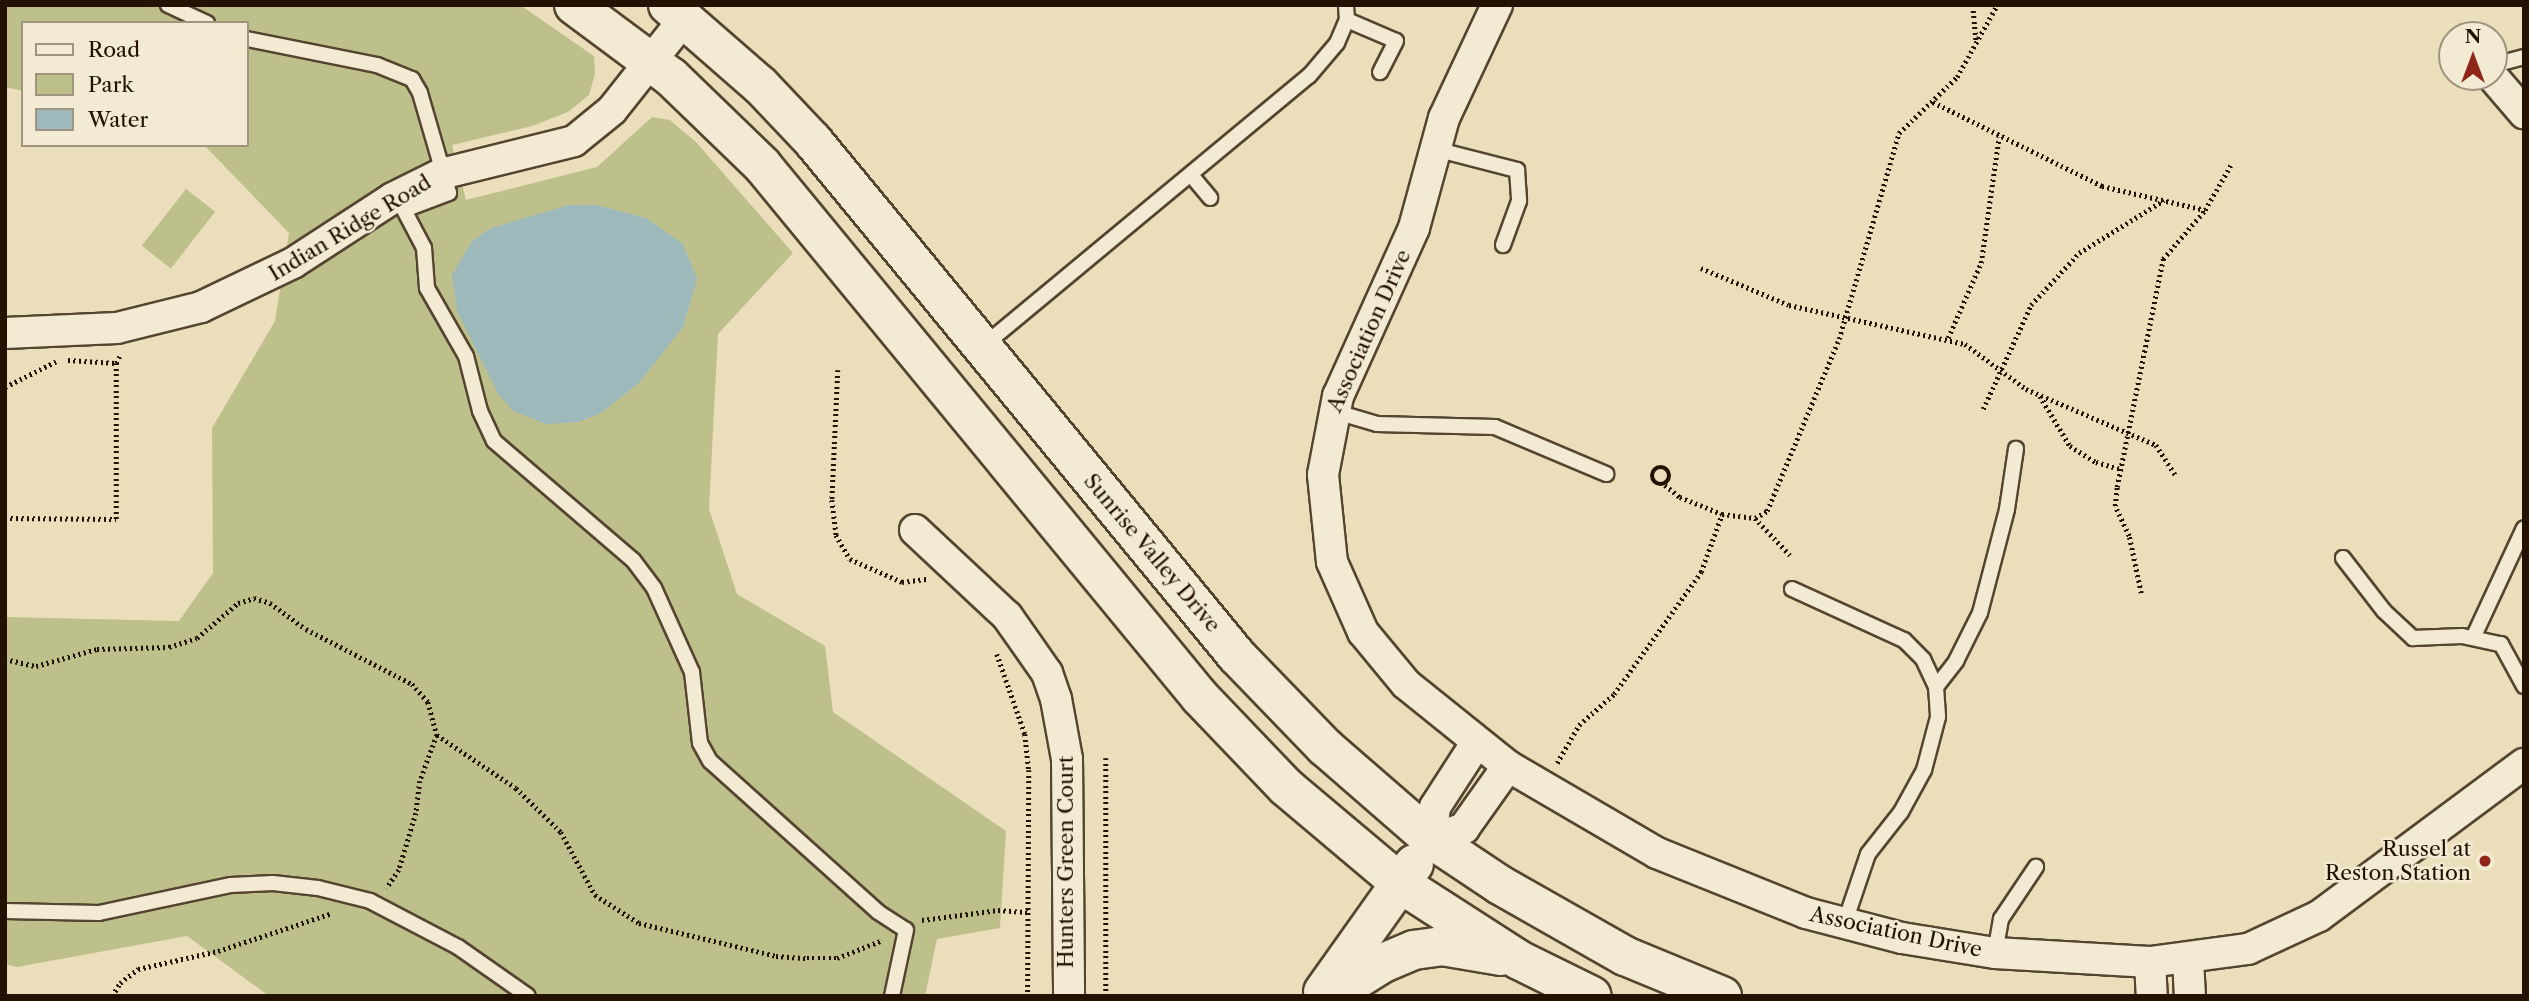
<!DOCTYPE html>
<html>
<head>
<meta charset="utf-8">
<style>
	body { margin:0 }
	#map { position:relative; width:2529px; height:1001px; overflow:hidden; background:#ebdfbb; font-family:"Libre Caslon Text",serif }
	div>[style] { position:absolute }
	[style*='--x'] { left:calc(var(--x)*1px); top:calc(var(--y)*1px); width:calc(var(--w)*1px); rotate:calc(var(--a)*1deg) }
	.green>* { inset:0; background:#bec08c; transform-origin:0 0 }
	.water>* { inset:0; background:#9eb9bc }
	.path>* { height:4.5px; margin-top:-2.25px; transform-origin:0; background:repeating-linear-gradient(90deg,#231202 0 2px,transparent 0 5.5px) }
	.path>.ring { margin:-2.25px; padding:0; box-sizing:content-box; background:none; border:4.5px solid #231202; border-radius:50% }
	.roads { filter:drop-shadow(2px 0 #554530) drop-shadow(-2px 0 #554530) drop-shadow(0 2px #554530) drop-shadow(0 -2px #554530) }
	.lane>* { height:14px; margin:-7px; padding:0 7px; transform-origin:7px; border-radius:7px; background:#f2ead3 }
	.street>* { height:30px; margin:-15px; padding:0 15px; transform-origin:15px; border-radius:15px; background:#f2ead3 }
	.secondary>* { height:38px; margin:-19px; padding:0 19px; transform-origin:19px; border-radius:19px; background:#f2ead3 }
	.dots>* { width:19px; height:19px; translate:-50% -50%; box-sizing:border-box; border:4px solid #f2ead3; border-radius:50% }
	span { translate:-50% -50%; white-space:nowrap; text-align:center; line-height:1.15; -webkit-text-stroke:5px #f2ead3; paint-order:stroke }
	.street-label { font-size:21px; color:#231202 }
	.poi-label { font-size:21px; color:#231202 }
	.right { translate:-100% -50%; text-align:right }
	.frame { position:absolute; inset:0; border:7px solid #231202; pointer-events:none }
	.legend { position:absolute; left:21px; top:21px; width:228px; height:126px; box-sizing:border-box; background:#f2ead3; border:2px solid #9f947f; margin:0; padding:9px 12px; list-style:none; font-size:21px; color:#231202 }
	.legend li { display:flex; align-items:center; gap:14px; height:35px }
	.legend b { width:35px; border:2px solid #9f947f }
	.north { position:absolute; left:2438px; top:21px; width:70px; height:70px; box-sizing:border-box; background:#f2ead3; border:2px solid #9f947f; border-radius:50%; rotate:0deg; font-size:19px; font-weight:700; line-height:28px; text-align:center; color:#231202 }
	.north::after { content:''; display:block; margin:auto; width:24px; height:32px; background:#8f2418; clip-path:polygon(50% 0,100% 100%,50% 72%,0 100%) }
</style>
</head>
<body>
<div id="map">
	<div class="green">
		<div style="clip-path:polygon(5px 5px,520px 5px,594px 56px,595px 74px,589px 95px,568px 112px,532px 126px,452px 145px,466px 200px,597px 167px,652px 117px,670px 120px,696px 142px,793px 253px,718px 334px,709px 509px,737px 594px,825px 646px,833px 712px,1006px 831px,1000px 928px,937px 939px,925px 996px,269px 996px,187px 936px,17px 967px,5px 964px,5px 617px,179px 621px,213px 573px,212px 428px,275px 321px,289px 233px,204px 145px,247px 145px,247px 23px,23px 23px,23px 91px,5px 87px)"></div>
		<div style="left:186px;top:189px;width:37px;height:72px;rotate:38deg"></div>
	</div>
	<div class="water">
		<div style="clip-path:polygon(569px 205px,596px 205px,646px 218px,683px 244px,697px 279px,683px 327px,639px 383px,601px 413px,578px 422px,546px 424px,513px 411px,498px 394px,457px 311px,452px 275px,472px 241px,491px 228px)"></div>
	</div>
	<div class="path">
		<div style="--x:1973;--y:5;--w:38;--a:85"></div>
		<div style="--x:1933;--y:102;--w:189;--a:26.4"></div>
		<div style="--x:2102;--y:186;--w:106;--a:13.1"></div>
		<div style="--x:2205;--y:210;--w:54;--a:-60.1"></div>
		<div style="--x:1701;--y:268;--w:95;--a:22.8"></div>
		<div style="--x:1789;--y:305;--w:180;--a:12.5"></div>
		<div style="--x:1965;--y:344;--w:76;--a:36.4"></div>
		<div style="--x:2026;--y:389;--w:142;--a:23.3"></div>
		<div style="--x:2156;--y:445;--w:37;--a:57"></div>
		<div style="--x:1948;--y:338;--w:82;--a:-66.3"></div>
		<div style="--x:1981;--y:263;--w:127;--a:-81.9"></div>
		<div style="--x:68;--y:360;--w:48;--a:3.6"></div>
		<div style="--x:838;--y:370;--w:130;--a:92.6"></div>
		<div style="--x:832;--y:500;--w:35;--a:83"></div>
		<div style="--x:836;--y:535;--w:28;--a:60"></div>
		<div style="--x:850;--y:559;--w:57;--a:23.9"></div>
		<div style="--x:902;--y:582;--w:26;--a:-7"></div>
		<div style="--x:5;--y:387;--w:60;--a:-26.6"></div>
		<div style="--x:2040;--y:396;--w:58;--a:59"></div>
		<div style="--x:2070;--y:446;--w:31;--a:32"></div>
		<div style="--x:2096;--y:462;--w:26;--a:16"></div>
		<div style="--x:1983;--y:409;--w:115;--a:-65.2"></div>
		<div style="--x:2031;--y:305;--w:71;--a:-47.3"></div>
		<div style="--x:2079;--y:253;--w:100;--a:-31.9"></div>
		<div class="ring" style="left:1652px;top:467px;width:13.5px;height:13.5px"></div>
		<div style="--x:1665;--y:485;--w:19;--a:39"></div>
		<div style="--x:1680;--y:497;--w:45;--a:22"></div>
		<div style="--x:1722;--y:514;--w:33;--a:7"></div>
		<div style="--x:1755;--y:518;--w:14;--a:-30"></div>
		<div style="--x:1767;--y:511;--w:186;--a:-67.3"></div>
		<div style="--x:1839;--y:339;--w:215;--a:-73.8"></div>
		<div style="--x:1899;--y:133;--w:81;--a:-44"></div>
		<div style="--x:1957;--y:77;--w:82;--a:-60.9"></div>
		<div style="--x:5;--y:518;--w:111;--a:0.5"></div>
		<div style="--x:116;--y:519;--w:156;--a:-90"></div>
		<div style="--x:116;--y:363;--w:10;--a:-61"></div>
		<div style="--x:1755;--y:518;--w:51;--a:46.6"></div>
		<div style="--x:2141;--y:593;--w:58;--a:-101.9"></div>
		<div style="--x:2129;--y:536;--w:33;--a:-115"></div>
		<div style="--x:2115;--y:506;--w:19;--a:-84"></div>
		<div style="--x:2117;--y:487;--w:233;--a:-78.6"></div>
		<div style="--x:2163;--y:259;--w:65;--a:-49.4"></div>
		<div style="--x:997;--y:654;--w:85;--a:70.7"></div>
		<div style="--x:1025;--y:734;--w:36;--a:84"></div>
		<div style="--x:1029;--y:770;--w:226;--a:90.3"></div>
		<div style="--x:5;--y:659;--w:32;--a:13"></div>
		<div style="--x:36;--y:666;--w:63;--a:-15.6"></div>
		<div style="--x:97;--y:649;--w:72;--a:-1.6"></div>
		<div style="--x:169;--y:647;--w:29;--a:-18"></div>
		<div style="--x:197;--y:638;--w:54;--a:-40.5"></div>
		<div style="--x:238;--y:603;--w:17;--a:-17"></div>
		<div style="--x:254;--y:598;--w:17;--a:17"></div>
		<div style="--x:270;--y:603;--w:44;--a:35.8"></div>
		<div style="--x:306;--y:629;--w:119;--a:27.4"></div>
		<div style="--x:412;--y:684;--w:24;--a:48"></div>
		<div style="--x:428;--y:702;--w:34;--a:75"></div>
		<div style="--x:437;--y:735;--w:49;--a:110.3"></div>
		<div style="--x:420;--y:781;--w:32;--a:97"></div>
		<div style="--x:416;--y:813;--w:59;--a:106.6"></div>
		<div style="--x:399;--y:870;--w:22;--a:124"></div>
		<div style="--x:437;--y:735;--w:95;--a:33.9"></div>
		<div style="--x:516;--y:788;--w:63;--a:44.4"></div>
		<div style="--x:561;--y:832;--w:72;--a:61.6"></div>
		<div style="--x:595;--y:895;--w:52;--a:32.5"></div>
		<div style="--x:639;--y:923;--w:141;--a:13.5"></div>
		<div style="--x:776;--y:956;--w:31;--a:4"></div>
		<div style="--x:807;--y:958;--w:30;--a:0"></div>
		<div style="--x:837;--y:958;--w:49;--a:-21.4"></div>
		<div style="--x:1106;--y:758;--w:238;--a:90"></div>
		<div style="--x:1557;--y:763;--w:44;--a:-59.9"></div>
		<div style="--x:1579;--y:725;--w:47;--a:-41.5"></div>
		<div style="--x:1614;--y:694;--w:150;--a:-54.5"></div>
		<div style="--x:1701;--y:572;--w:62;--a:-70.1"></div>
		<div style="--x:922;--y:920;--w:77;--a:-7.5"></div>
		<div style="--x:998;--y:910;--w:31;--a:4"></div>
		<div style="--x:112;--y:996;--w:15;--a:-58"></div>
		<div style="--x:120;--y:983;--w:23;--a:-38"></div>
		<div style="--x:138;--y:969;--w:82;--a:-12.7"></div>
		<div style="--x:218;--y:951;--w:120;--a:-18.4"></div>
	</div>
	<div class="roads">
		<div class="lane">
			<div style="--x:168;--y:5;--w:43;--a:24.8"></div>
			<div style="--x:1347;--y:20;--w:53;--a:23.2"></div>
			<div style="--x:1396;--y:41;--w:35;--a:117"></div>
			<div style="--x:247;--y:39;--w:133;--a:11.3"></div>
			<div style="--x:377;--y:65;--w:38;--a:22"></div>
			<div style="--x:412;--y:79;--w:16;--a:60"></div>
			<div style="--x:420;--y:93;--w:104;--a:73.8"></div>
			<div style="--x:449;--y:193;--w:48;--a:159.3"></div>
			<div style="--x:404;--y:210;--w:43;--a:62.2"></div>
			<div style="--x:424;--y:248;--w:40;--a:85.7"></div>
			<div style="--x:427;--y:288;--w:78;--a:60.2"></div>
			<div style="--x:466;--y:356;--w:57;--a:75.7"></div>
			<div style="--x:480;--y:411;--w:33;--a:65"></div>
			<div style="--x:494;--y:441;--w:183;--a:40.6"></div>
			<div style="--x:633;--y:560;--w:35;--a:53"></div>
			<div style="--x:654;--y:588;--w:92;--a:65.7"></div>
			<div style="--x:692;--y:672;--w:71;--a:83.6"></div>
			<div style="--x:700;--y:743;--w:21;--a:61"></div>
			<div style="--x:710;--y:761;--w:226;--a:41.9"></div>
			<div style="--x:878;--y:912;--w:33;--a:33"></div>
			<div style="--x:906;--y:930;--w:67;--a:102"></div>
			<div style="--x:2494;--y:65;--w:31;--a:-15"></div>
			<div style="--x:1435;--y:149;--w:85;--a:14.4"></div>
			<div style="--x:1517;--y:170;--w:31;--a:86"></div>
			<div style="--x:1519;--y:201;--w:47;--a:110"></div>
			<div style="--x:1191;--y:175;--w:30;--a:50"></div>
			<div style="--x:982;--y:347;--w:425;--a:-39.7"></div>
			<div style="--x:1309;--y:76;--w:43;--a:-49.7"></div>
			<div style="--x:1337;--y:43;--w:25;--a:-67"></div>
			<div style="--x:1347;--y:20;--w:15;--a:-94"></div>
			<div style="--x:1333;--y:411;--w:46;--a:16.5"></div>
			<div style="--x:1377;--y:424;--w:118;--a:1.5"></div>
			<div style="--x:1495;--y:427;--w:121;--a:22.9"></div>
			<div style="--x:2343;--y:558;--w:67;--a:52.3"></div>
			<div style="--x:2384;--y:611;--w:40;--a:43"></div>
			<div style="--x:2413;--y:638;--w:49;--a:-2.3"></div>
			<div style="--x:2462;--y:636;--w:40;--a:12"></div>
			<div style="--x:2501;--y:644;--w:48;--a:61.3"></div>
			<div style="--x:1792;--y:589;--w:123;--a:24.5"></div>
			<div style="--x:1904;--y:640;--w:27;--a:45"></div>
			<div style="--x:1923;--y:659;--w:31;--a:65"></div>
			<div style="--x:1936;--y:687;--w:30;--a:86"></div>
			<div style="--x:1938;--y:717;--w:55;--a:104.8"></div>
			<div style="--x:1924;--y:770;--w:48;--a:118.7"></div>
			<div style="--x:1901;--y:812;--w:53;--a:128.2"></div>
			<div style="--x:1868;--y:854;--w:75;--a:108.7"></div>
			<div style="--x:2473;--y:638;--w:121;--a:-65.1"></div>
			<div style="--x:1936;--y:687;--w:33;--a:-52"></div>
			<div style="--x:1956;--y:661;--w:54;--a:-63.4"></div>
			<div style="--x:1980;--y:613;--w:107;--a:-75.4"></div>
			<div style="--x:2007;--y:509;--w:61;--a:-81.5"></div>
			<div style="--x:5;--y:911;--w:94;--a:1.2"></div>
			<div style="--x:99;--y:913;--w:135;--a:-12"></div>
			<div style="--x:231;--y:885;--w:42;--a:-2.7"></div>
			<div style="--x:273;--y:883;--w:45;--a:6.3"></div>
			<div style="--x:318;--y:888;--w:54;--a:14"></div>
			<div style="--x:370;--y:901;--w:99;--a:27.6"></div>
			<div style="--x:458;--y:947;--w:85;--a:35"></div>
			<div style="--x:1995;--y:953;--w:35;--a:-80"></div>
			<div style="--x:2001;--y:919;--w:63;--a:-56.1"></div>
		</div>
		<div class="street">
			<div style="--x:1497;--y:5;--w:125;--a:115.1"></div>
			<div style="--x:1444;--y:118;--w:114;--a:105.3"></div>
			<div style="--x:1414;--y:228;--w:184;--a:114.3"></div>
			<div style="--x:1338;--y:396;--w:80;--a:100.8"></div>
			<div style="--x:1323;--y:475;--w:87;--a:84.1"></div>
			<div style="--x:1332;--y:562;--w:77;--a:66.1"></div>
			<div style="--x:1363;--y:632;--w:67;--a:50.4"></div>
			<div style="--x:1406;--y:684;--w:131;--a:38.8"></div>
			<div style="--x:1508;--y:766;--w:173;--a:30.3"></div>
			<div style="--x:1657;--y:853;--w:161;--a:21.9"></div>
			<div style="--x:1806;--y:913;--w:99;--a:14.6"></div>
			<div style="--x:1902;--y:938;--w:94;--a:9.2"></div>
			<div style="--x:1995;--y:953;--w:155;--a:3.3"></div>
			<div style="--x:2150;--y:962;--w:99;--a:-7.6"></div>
			<div style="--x:2248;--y:949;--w:78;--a:-24.9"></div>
			<div style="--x:2319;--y:916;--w:255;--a:-36.6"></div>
			<div style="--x:2493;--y:77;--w:48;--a:49.3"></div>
			<div style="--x:5;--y:333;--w:112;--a:-2.6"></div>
			<div style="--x:117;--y:328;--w:87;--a:-14"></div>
			<div style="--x:201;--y:307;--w:102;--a:-25.6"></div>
			<div style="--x:293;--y:263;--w:119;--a:-33"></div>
			<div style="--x:393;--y:198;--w:54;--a:-26.6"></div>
			<div style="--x:441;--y:174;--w:137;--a:-13.9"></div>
			<div style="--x:574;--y:141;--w:49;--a:-39.2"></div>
			<div style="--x:612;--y:110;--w:117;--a:-51.6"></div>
			<div style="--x:915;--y:530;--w:126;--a:43.1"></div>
			<div style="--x:1007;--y:616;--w:70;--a:54.9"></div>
			<div style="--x:1047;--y:673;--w:28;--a:71"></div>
			<div style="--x:1056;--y:699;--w:61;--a:79.6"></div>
			<div style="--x:1067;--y:759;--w:237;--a:89.5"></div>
			<div style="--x:1477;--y:742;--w:77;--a:122.9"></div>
			<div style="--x:1435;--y:807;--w:32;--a:97"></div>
			<div style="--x:1431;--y:839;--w:35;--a:-18"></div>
			<div style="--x:1464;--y:828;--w:76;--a:-54.6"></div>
			<div style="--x:2188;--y:959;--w:37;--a:87"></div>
			<div style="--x:2150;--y:962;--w:34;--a:87"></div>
		</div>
		<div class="secondary">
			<div style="--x:574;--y:5;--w:121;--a:36.6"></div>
			<div style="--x:671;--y:77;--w:127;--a:44"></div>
			<div style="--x:762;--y:165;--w:689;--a:50.54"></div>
			<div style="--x:1200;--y:697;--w:124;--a:46.3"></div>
			<div style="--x:1286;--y:787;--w:150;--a:40.1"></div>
			<div style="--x:1401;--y:884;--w:140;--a:32.8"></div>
			<div style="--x:1519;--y:960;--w:81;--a:26.3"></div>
			<div style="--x:668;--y:5;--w:123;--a:41.1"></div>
			<div style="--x:761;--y:86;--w:76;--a:46.6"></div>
			<div style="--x:813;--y:141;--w:667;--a:50.54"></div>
			<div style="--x:1237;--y:656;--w:127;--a:46"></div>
			<div style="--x:1325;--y:747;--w:140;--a:41"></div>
			<div style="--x:1431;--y:839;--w:83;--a:33.7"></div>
			<div style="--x:1500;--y:885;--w:144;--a:29.6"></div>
			<div style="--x:1625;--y:956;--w:105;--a:22.4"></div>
			<div style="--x:1323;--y:992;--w:157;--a:-54.6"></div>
			<div style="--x:1330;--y:996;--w:62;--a:-31.9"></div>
			<div style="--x:1383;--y:963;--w:34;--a:-23"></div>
			<div style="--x:1414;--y:950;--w:28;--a:-8"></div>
			<div style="--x:1442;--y:946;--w:60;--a:9.6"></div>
		</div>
	</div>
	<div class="dots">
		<div style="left:2485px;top:861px;background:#8f2418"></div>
	</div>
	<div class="street-label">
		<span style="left:350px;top:228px;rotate:-31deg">Indian Ridge Road</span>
		<span style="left:1369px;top:331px;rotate:-66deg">Association Drive</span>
		<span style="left:1152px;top:553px;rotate:50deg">Sunrise Valley Drive</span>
		<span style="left:1066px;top:862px;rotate:-90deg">Hunters Green Court</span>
		<span style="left:1896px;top:932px;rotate:12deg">Association Drive</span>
	</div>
	<div class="poi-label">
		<span class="right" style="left:2471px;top:861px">Russel at<br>Reston Station</span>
	</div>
	<div class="frame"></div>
	<ul class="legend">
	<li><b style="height:9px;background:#f2ead3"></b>Road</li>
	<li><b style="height:19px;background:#bec08c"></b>Park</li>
	<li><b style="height:19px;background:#9eb9bc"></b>Water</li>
	</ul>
	<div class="north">N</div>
</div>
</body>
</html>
